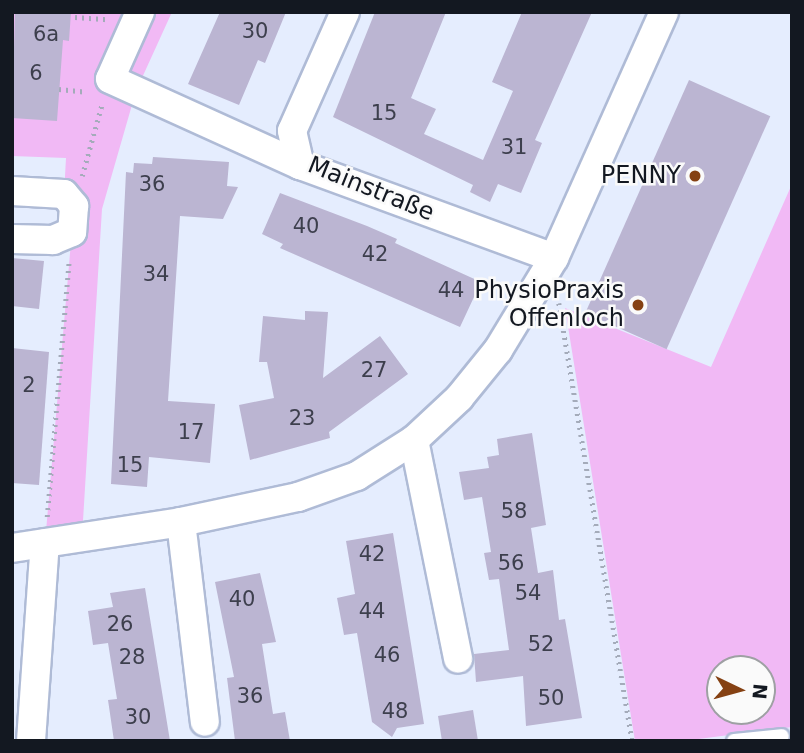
<!DOCTYPE html>
<html>
<head>
<meta charset="utf-8">
<style>
	body { margin:0 }
	#map { position:relative; width:804px; height:753px; overflow:hidden; background:#e5edfe; font-family:"DejaVu Sans",sans-serif }
	div>[style] { position:absolute }
	[style*='--x'] { left:calc(var(--x)*1px); top:calc(var(--y)*1px); width:calc(var(--w)*1px); rotate:calc(var(--a)*1deg) }
	.green>* { inset:0; background:#f1b9f5 }
	.building>* { inset:0; background:#bbb5d2; transform-origin:0 0 }
	.path>* { height:4.5px; margin-top:-2.25px; transform-origin:0; background:repeating-linear-gradient(90deg,#a4abba 0 2px,transparent 0 7px) }
	.roads { filter:drop-shadow(2px 0 #afbbd6) drop-shadow(-2px 0 #afbbd6) drop-shadow(0 2px #afbbd6) drop-shadow(0 -2px #afbbd6) }
	.service>* { height:14px; margin:-7px; padding:0 7px; transform-origin:7px; border-radius:7px; background:#fff }
	.minor>* { height:28px; margin:-14px; padding:0 14px; transform-origin:14px; border-radius:14px; background:#fff }
	.dots>* { width:19px; height:19px; translate:-50% -50%; box-sizing:border-box; border:4px solid #fafafa; border-radius:50% }
	span { translate:-50% -50%; white-space:nowrap; text-align:center; line-height:1.15; -webkit-text-stroke:5px #fafafa; paint-order:stroke }
	.number-label { font-size:21px; color:#3d3f4d }
	.number-label span { -webkit-text-stroke-width:0 }
	.poi-label { font-size:24px; color:#131821 }
	.right { translate:-100% -50%; text-align:right }
	.street-label { font-size:24px; color:#131821 }
	.frame { position:absolute; inset:0; border:14px solid #131821; pointer-events:none }
	.north { position:absolute; left:706px; top:655px; width:70px; height:70px; box-sizing:border-box; background:#fafafa; border:2px solid #9ea0a3; border-radius:50%; rotate:95deg; font-size:19px; font-weight:700; line-height:28px; text-align:center; color:#131821 }
	.north::after { content:''; display:block; margin:auto; width:24px; height:32px; background:#854113; clip-path:polygon(50% 0,100% 100%,50% 72%,0 100%) }
</style>
</head>
<body>
<div id="map">
	<div class="green">
		<div style="clip-path:polygon(12px 12px,172px 12px,136px 91px,102px 209px,82px 537px,45px 543px,74px 207px,64px 194px,66px 158px,12px 156px)"></div>
		<div style="clip-path:polygon(evenodd,792px 184px,792px 727px,683px 741px,635px 741px,565px 308px,711px 367px,792px 184px,720px 669px,762px 669px,762px 711px,720px 711px,720px 669px)"></div>
	</div>
	<div class="building">
		<div style="clip-path:polygon(15px 12px,71px 12px,69px 41px,63px 40px,57px 121px,12px 118px)"></div>
		<div style="clip-path:polygon(220px 12px,286px 12px,265px 63px,258px 60px,239px 105px,188px 84px)"></div>
		<div style="clip-path:polygon(375px 12px,446px 12px,411px 98px,436px 109px,424px 134px,483px 160px,513px 91px,492px 82px,522px 12px,592px 12px,535px 140px,542px 143px,521px 193px,498px 184px,490px 202px,470px 192px,473px 185px,333px 117px)"></div>
		<div style="left:689px;top:80px;width:89px;height:255px;rotate:24deg"></div>
		<div style="clip-path:polygon(153px 157px,229px 162px,227px 186px,238px 187px,223px 219px,180px 216px,168px 401px,215px 404px,210px 463px,149px 457px,147px 487px,111px 484px,126px 172px,133px 173px,134px 163px,152px 164px)"></div>
		<div style="clip-path:polygon(280px 193px,367px 226px,397px 239px,395px 243px,481px 282px,460px 327px,280px 248px,283px 244px,262px 234px)"></div>
		<div style="clip-path:polygon(12px 258px,44px 261px,39px 309px,12px 306px)"></div>
		<div style="clip-path:polygon(305px 311px,328px 312px,323px 378px,380px 336px,408px 374px,329px 432px,330px 438px,250px 460px,239px 405px,274px 398px,267px 362px,259px 362px,263px 316px,305px 320px)"></div>
		<div style="clip-path:polygon(12px 348px,49px 352px,39px 485px,12px 483px)"></div>
		<div style="clip-path:polygon(532px 433px,546px 525px,531px 528px,538px 573px,553px 570px,559px 620px,565px 619px,582px 718px,526px 726px,523px 676px,476px 682px,474px 654px,509px 650px,499px 579px,489px 580px,484px 553px,491px 552px,482px 497px,464px 500px,459px 472px,489px 468px,487px 457px,499px 455px,497px 439px)"></div>
		<div style="clip-path:polygon(393px 533px,424px 724px,397px 728px,392px 737px,372px 722px,357px 633px,344px 635px,337px 598px,355px 594px,346px 541px)"></div>
		<div style="clip-path:polygon(260px 573px,276px 642px,262px 644px,273px 714px,285px 712px,290px 741px,235px 741px,227px 678px,234px 677px,215px 582px)"></div>
		<div style="clip-path:polygon(145px 588px,170px 741px,114px 741px,108px 700px,117px 699px,108px 643px,93px 645px,88px 611px,113px 607px,110px 593px)"></div>
		<div style="clip-path:polygon(473px 710px,478px 741px,442px 741px,438px 716px)"></div>
	</div>
	<div class="path">
		<div style="--x:75;--y:17;--w:32;--a:4"></div>
		<div style="--x:59;--y:89;--w:27;--a:6"></div>
		<div style="--x:82;--y:176;--w:75;--a:-74.5"></div>
		<div style="--x:559;--y:303;--w:444;--a:80.5"></div>
		<div style="--x:47;--y:517;--w:258;--a:-85.1"></div>
	</div>
	<div class="roads">
		<div class="service">
			<div style="--x:734;--y:741;--w:48;--a:-5.9"></div>
		</div>
		<div class="minor">
			<div style="--x:140;--y:12;--w:73;--a:114.1"></div>
			<div style="--x:110;--y:79;--w:209;--a:24.4"></div>
			<div style="--x:345;--y:12;--w:130;--a:114"></div>
			<div style="--x:292;--y:131;--w:35;--a:77"></div>
			<div style="--x:300;--y:165;--w:270;--a:20.1"></div>
			<div style="--x:12;--y:191;--w:52;--a:3.3"></div>
			<div style="--x:64;--y:194;--w:16;--a:50"></div>
			<div style="--x:74;--y:206;--w:26;--a:94"></div>
			<div style="--x:72;--y:232;--w:21;--a:157"></div>
			<div style="--x:53;--y:240;--w:41;--a:-178.6"></div>
			<div style="--x:414;--y:440;--w:223;--a:78.6"></div>
			<div style="--x:181;--y:522;--w:201;--a:83.2"></div>
			<div style="--x:12;--y:548;--w:171;--a:-8.7"></div>
			<div style="--x:181;--y:522;--w:120;--a:-12.1"></div>
			<div style="--x:298;--y:497;--w:63;--a:-19.6"></div>
			<div style="--x:357;--y:476;--w:67;--a:-32.3"></div>
			<div style="--x:414;--y:440;--w:62;--a:-43"></div>
			<div style="--x:459;--y:398;--w:62;--a:-50.9"></div>
			<div style="--x:498;--y:350;--w:108;--a:-58.7"></div>
			<div style="--x:554;--y:258;--w:269;--a:-65.9"></div>
			<div style="--x:31;--y:741;--w:198;--a:-86"></div>
		</div>
	</div>
	<div class="dots">
		<div style="left:695px;top:176px;background:#854113"></div>
		<div style="left:638px;top:305px;background:#854113"></div>
	</div>
	<div class="number-label">
		<span style="left:255px;top:31px">30</span>
		<span style="left:46px;top:34px">6a</span>
		<span style="left:36px;top:73px">6</span>
		<span style="left:384px;top:113px">15</span>
		<span style="left:514px;top:147px">31</span>
		<span style="left:152px;top:184px">36</span>
		<span style="left:306px;top:226px">40</span>
		<span style="left:375px;top:254px">42</span>
		<span style="left:156px;top:274px">34</span>
		<span style="left:451px;top:290px">44</span>
		<span style="left:374px;top:370px">27</span>
		<span style="left:29px;top:385px">2</span>
		<span style="left:302px;top:418px">23</span>
		<span style="left:191px;top:432px">17</span>
		<span style="left:130px;top:465px">15</span>
		<span style="left:514px;top:511px">58</span>
		<span style="left:372px;top:554px">42</span>
		<span style="left:511px;top:563px">56</span>
		<span style="left:528px;top:593px">54</span>
		<span style="left:242px;top:599px">40</span>
		<span style="left:372px;top:611px">44</span>
		<span style="left:120px;top:624px">26</span>
		<span style="left:541px;top:644px">52</span>
		<span style="left:387px;top:655px">46</span>
		<span style="left:132px;top:657px">28</span>
		<span style="left:250px;top:696px">36</span>
		<span style="left:551px;top:698px">50</span>
		<span style="left:395px;top:711px">48</span>
		<span style="left:138px;top:717px">30</span>
	</div>
	<div class="poi-label">
		<span class="right" style="left:681px;top:176px">PENNY</span>
		<span class="right" style="left:624px;top:305px">PhysioPraxis<br>Offenloch</span>
	</div>
	<div class="street-label">
		<span style="left:371px;top:189px;rotate:22deg">Mainstraße</span>
	</div>
	<div class="frame"></div>
	<div class="north">N</div>
</div>
</body>
</html>
